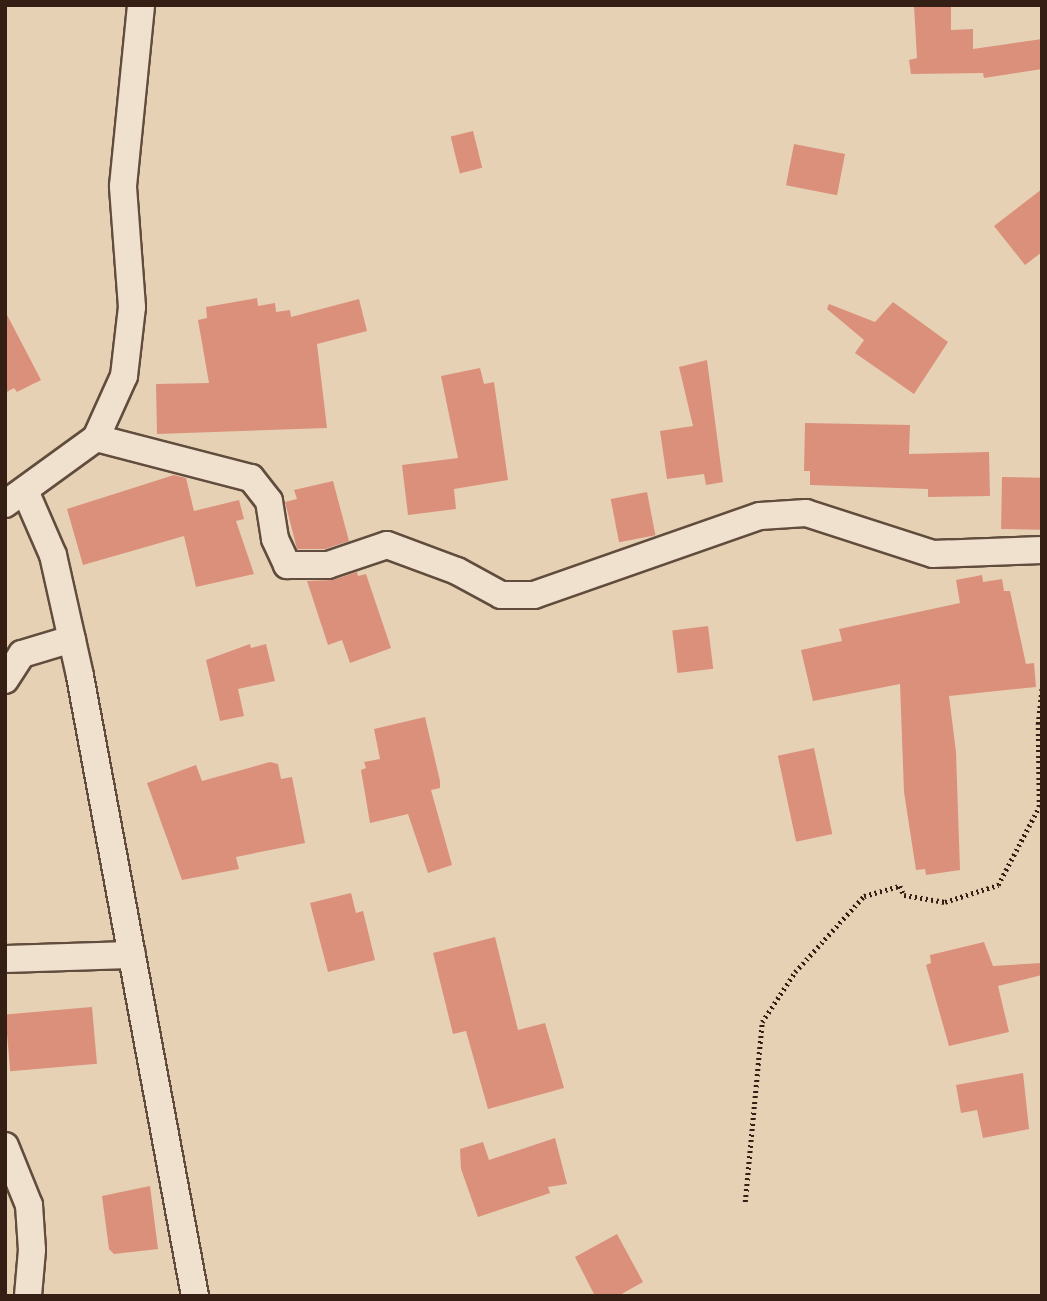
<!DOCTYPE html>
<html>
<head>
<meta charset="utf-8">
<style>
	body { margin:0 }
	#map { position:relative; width:1047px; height:1301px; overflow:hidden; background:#e6d1b4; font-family:"IM FELL English",serif }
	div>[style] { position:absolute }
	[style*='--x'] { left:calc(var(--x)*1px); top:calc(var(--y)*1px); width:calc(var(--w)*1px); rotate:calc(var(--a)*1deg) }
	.building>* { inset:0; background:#db907c; transform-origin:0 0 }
	.path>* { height:4.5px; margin-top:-2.25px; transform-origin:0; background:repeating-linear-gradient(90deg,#351f15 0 2px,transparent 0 5.5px) }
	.roads { filter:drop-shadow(2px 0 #614c3d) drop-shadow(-2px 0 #614c3d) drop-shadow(0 2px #614c3d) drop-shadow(0 -2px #614c3d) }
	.minor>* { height:26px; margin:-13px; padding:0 13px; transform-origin:13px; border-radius:13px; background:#efe1ce }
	span { translate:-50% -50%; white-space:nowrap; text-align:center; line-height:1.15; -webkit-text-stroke:6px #efe1ce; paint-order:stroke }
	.frame { position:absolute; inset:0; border:7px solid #351f15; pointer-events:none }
</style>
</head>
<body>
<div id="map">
	<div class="building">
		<div style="clip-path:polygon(951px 5px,951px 30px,973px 29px,973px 49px,1042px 39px,1042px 69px,984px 78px,983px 73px,911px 74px,909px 60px,917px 58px,914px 6px)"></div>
		<div style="left:473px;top:131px;width:38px;height:23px;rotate:76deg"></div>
		<div style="left:794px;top:144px;width:52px;height:42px;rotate:11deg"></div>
		<div style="clip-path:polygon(1042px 189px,1042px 252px,1025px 265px,994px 226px)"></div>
		<div style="clip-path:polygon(257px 298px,258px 306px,275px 303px,276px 312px,290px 310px,291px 317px,359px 299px,367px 331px,317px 344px,327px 428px,157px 434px,156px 384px,209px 383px,198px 320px,207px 318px,206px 307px)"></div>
		<div style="clip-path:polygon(893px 302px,948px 342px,914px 394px,855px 353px,864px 340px,827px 309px,829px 304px,875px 322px)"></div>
		<div style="clip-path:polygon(5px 311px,41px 380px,17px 392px,14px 388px,5px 393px)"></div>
		<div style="clip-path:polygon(707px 360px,723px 482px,706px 485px,704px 474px,667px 479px,660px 431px,693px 426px,679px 367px)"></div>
		<div style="clip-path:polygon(480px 368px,484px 384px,494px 382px,508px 480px,454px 489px,456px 509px,408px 515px,402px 465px,458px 458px,441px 376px)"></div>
		<div style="clip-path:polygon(805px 423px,910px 425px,909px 454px,989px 452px,990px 496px,928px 497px,928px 489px,810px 485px,810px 471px,804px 471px)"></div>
		<div style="clip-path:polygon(174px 475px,186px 478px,194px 511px,239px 500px,244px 519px,236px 521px,254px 574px,196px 587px,184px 536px,83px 565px,67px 509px)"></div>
		<div style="left:1002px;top:477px;width:40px;height:52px;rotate:1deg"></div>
		<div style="clip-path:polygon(333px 481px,349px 541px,325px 549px,297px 549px,285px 502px,297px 499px,294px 490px)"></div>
		<div style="left:647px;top:492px;width:44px;height:37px;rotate:79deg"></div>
		<div style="clip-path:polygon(357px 572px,358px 576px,366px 574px,391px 648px,350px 663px,342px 640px,328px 645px,307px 581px,333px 580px)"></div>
		<div style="clip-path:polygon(982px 575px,983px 582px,1002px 579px,1004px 591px,1010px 591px,1026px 664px,1034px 663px,1036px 687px,949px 696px,956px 752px,960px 870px,926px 875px,925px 869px,916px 870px,904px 792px,900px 684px,813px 701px,801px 650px,842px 641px,839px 629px,960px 603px,956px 580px)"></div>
		<div style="left:708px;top:626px;width:43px;height:36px;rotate:83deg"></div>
		<div style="clip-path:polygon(250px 644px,251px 648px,266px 644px,275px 681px,238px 689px,244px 716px,220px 721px,206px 660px)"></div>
		<div style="clip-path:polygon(425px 717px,440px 781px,440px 788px,431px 790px,452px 865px,428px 873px,408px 814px,370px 823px,361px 770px,366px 768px,364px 762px,380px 759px,374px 729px)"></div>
		<div style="left:814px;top:748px;width:88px;height:37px;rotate:78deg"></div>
		<div style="clip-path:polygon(270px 762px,278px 764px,281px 779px,292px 777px,305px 843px,236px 857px,239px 869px,182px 880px,147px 783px,196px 765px,202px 781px)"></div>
		<div style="clip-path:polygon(351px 893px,356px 913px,363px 911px,375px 960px,328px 972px,310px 903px)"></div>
		<div style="clip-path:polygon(495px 937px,518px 1030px,545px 1023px,564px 1088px,488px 1109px,466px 1031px,453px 1034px,433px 953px)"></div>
		<div style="clip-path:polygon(984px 942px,993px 966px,1041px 963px,1042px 975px,998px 986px,1009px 1032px,949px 1046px,926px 965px,931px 963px,930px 955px)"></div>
		<div style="left:92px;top:1007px;width:57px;height:87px;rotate:85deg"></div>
		<div style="clip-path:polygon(1023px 1073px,1029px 1129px,983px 1138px,977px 1110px,961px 1113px,956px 1085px)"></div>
		<div style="clip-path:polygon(555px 1138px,567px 1184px,548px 1187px,550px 1193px,478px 1217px,461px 1169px,460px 1149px,483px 1142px,489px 1160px)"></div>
		<div style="clip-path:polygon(150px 1186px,158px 1249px,114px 1254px,109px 1249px,102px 1196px)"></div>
		<div style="clip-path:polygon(617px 1234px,643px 1282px,618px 1296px,595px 1296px,575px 1257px)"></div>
	</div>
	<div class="path">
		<div style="--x:745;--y:1202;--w:181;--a:-84.6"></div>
		<div style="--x:762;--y:1022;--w:60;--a:-56.6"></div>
		<div style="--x:795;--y:972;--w:103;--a:-47.8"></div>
		<div style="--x:864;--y:896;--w:37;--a:-16"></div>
		<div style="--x:900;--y:886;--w:10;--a:66"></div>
		<div style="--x:904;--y:895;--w:42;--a:9.7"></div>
		<div style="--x:945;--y:902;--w:56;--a:-17.8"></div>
		<div style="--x:998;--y:885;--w:88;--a:-62.3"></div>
		<div style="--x:1039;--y:807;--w:83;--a:-90.7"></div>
		<div style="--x:1038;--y:724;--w:36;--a:-84"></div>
	</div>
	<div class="roads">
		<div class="minor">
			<div style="--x:96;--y:438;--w:160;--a:14.5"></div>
			<div style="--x:251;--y:478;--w:29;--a:52"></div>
			<div style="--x:269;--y:501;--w:38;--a:81"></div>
			<div style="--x:275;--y:539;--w:29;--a:65"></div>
			<div style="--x:287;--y:565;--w:41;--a:0"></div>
			<div style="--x:328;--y:565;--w:62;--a:-18.7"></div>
			<div style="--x:387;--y:545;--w:75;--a:20.4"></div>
			<div style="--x:457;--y:571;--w:50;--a:28.6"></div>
			<div style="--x:501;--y:595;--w:33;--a:0"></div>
			<div style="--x:534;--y:595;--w:239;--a:-19.3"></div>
			<div style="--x:760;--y:516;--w:46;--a:-3.7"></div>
			<div style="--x:806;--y:513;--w:133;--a:17.9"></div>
			<div style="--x:933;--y:554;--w:109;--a:-2.1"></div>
			<div style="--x:26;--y:493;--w:68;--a:66.5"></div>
			<div style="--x:53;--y:555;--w:124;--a:77.4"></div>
			<div style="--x:80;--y:676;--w:631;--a:79.49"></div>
			<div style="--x:5;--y:504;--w:112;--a:-36"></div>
			<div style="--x:96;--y:438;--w:68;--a:-65.7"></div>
			<div style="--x:124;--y:376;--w:69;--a:-83.4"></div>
			<div style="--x:132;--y:307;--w:121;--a:-94.3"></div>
			<div style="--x:123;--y:186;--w:182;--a:-84.3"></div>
			<div style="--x:5;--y:680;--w:31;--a:-57"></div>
			<div style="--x:22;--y:654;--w:52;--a:-16.7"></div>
			<div style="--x:5;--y:959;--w:127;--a:-1.8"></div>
			<div style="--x:5;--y:1146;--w:64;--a:67.9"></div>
			<div style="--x:29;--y:1205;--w:45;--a:86.2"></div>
			<div style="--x:32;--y:1250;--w:46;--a:95"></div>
		</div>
	</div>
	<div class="frame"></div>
</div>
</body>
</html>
